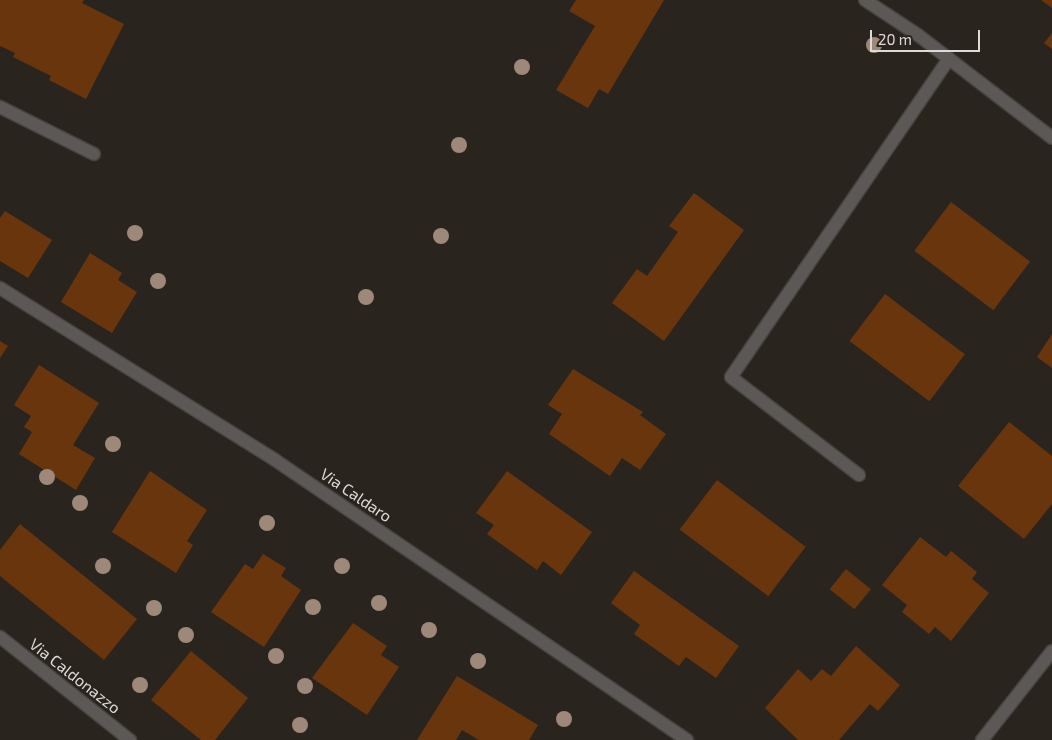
<!DOCTYPE html>
<html>
<head>
<meta charset="utf-8">
<style>
	body { margin:0 }
	#map { position:relative; width:1052px; height:740px; overflow:hidden; background:#2a241f; font-family:"Exo 2",sans-serif }
	div>[style] { position:absolute }
	[style*='--x'] { left:calc(var(--x)*1px); top:calc(var(--y)*1px); width:calc(var(--w)*1px); rotate:calc(var(--a)*1deg) }
	.building>* { inset:0; background:#69350d; transform-origin:0 0 }
	.roads { filter:drop-shadow(1px 0 #47413c) drop-shadow(-1px 0 #47413c) drop-shadow(0 1px #47413c) drop-shadow(0 -1px #47413c) }
	.minor>* { height:12px; margin:-6px; padding:0 6px; transform-origin:6px; border-radius:6px; background:#5c5856 }
	.trees>* { width:16px; height:16px; margin:-8px; border-radius:50%; background:#9e887a }
	span { translate:-50% -50%; white-space:nowrap; text-align:center; line-height:1.15; -webkit-text-stroke:4px #2a241f; paint-order:stroke }
	.street-label { font-size:16px; color:#dedad7 }
	.scale { position:absolute; left:870px; top:30px; width:110px; height:22px; box-sizing:border-box; border:2px solid #dedad7; border-top:0; padding-left:6px; font-size:15px; line-height:18px; white-space:nowrap; color:#dedad7; -webkit-text-stroke:4px #2a241f; paint-order:stroke }
</style>
</head>
<body>
<div id="map">
	<div class="building">
		<div style="clip-path:polygon(0 0,84px 0,82px 3px,124px 24px,86px 99px,49px 80px,51px 76px,13px 57px,15px 53px,0 46px)"></div>
		<div style="clip-path:polygon(576px 0,664px 0,608px 94px,599px 89px,588px 108px,556px 90px,595px 26px,569px 11px)"></div>
		<div style="clip-path:polygon(1041px 0,1052px 0,1052px 8px)"></div>
		<div style="clip-path:polygon(1052px 33px,1052px 49px,1044px 43px)"></div>
		<div style="clip-path:polygon(694px 193px,744px 230px,664px 341px,612px 303px,637px 269px,647px 276px,678px 232px,669px 226px)"></div>
		<div style="left:951px;top:202px;width:99px;height:61px;rotate:37deg"></div>
		<div style="clip-path:polygon(5px 211px,52px 240px,28px 278px,0 261px,0 218px)"></div>
		<div style="clip-path:polygon(90px 253px,122px 273px,118px 280px,137px 292px,112px 333px,61px 302px)"></div>
		<div style="left:885px;top:294px;width:100px;height:59px;rotate:37deg"></div>
		<div style="clip-path:polygon(1052px 334px,1052px 368px,1037px 357px)"></div>
		<div style="clip-path:polygon(0 341px,8px 346px,0 358px)"></div>
		<div style="clip-path:polygon(39px 365px,99px 403px,73px 445px,95px 458px,76px 490px,19px 454px,32px 432px,24px 427px,31px 416px,14px 405px)"></div>
		<div style="clip-path:polygon(573px 369px,643px 412px,640px 415px,666px 434px,640px 470px,622px 458px,610px 476px,549px 434px,562px 414px,548px 405px)"></div>
		<div style="clip-path:polygon(1009px 422px,1052px 456px,1052px 504px,1024px 539px,958px 486px)"></div>
		<div style="clip-path:polygon(150px 471px,207px 510px,187px 541px,193px 545px,176px 573px,112px 532px)"></div>
		<div style="clip-path:polygon(507px 471px,592px 532px,561px 575px,543px 561px,537px 570px,487px 534px,494px 525px,476px 513px)"></div>
		<div style="left:717px;top:480px;width:111px;height:62px;rotate:37deg"></div>
		<div style="clip-path:polygon(20px 524px,137px 619px,104px 660px,0 576px,0 550px)"></div>
		<div style="clip-path:polygon(920px 537px,946px 557px,951px 551px,977px 572px,972px 579px,989px 593px,951px 641px,935px 627px,929px 634px,902px 612px,907px 605px,882px 585px)"></div>
		<div style="clip-path:polygon(263px 554px,286px 568px,281px 576px,301px 590px,264px 647px,211px 612px,245px 564px,253px 569px)"></div>
		<div style="left:846px;top:569px;width:32px;height:26px;rotate:39deg"></div>
		<div style="clip-path:polygon(634px 571px,739px 646px,716px 678px,686px 657px,679px 666px,634px 634px,640px 625px,611px 603px)"></div>
		<div style="clip-path:polygon(353px 623px,387px 646px,381px 655px,399px 667px,367px 715px,312px 678px)"></div>
		<div style="clip-path:polygon(856px 646px,900px 685px,878px 711px,870px 704px,839px 740px,798px 740px,765px 708px,798px 669px,811px 681px,822px 669px,831px 676px)"></div>
		<div style="clip-path:polygon(191px 651px,248px 698px,215px 740px,201px 740px,151px 700px)"></div>
		<div style="clip-path:polygon(457px 676px,538px 725px,529px 740px,479px 740px,462px 730px,456px 740px,417px 740px)"></div>
	</div>
	<div class="roads">
		<div class="minor">
			<div style="--x:865;--y:0;--w:64;--a:33.4"></div>
			<div style="--x:918;--y:35;--w:169;--a:37.5"></div>
			<div style="--x:0;--y:107;--w:105;--a:26.6"></div>
			<div style="--x:0;--y:288;--w:324;--a:32"></div>
			<div style="--x:275;--y:460;--w:498;--a:34.2"></div>
			<div style="--x:859;--y:475;--w:161;--a:-142.6"></div>
			<div style="--x:731;--y:377;--w:386;--a:-55.6"></div>
			<div style="--x:0;--y:637;--w:166;--a:38.4"></div>
			<div style="--x:982;--y:740;--w:113;--a:-51.8"></div>
		</div>
	</div>
	<div class="trees">
		<div style="left:874px;top:45px"></div>
		<div style="left:522px;top:67px"></div>
		<div style="left:459px;top:145px"></div>
		<div style="left:135px;top:233px"></div>
		<div style="left:441px;top:236px"></div>
		<div style="left:158px;top:281px"></div>
		<div style="left:366px;top:297px"></div>
		<div style="left:113px;top:444px"></div>
		<div style="left:47px;top:477px"></div>
		<div style="left:80px;top:503px"></div>
		<div style="left:267px;top:523px"></div>
		<div style="left:103px;top:566px"></div>
		<div style="left:342px;top:566px"></div>
		<div style="left:379px;top:603px"></div>
		<div style="left:313px;top:607px"></div>
		<div style="left:154px;top:608px"></div>
		<div style="left:429px;top:630px"></div>
		<div style="left:186px;top:635px"></div>
		<div style="left:276px;top:656px"></div>
		<div style="left:478px;top:661px"></div>
		<div style="left:140px;top:685px"></div>
		<div style="left:305px;top:686px"></div>
		<div style="left:564px;top:719px"></div>
		<div style="left:300px;top:725px"></div>
	</div>
	<div class="street-label">
		<span style="left:356px;top:495px;rotate:34deg">Via Caldaro</span>
		<span style="left:75px;top:676px;rotate:38deg">Via Caldonazzo</span>
	</div>
	<div class="scale">20 m</div>
</div>
</body>
</html>
